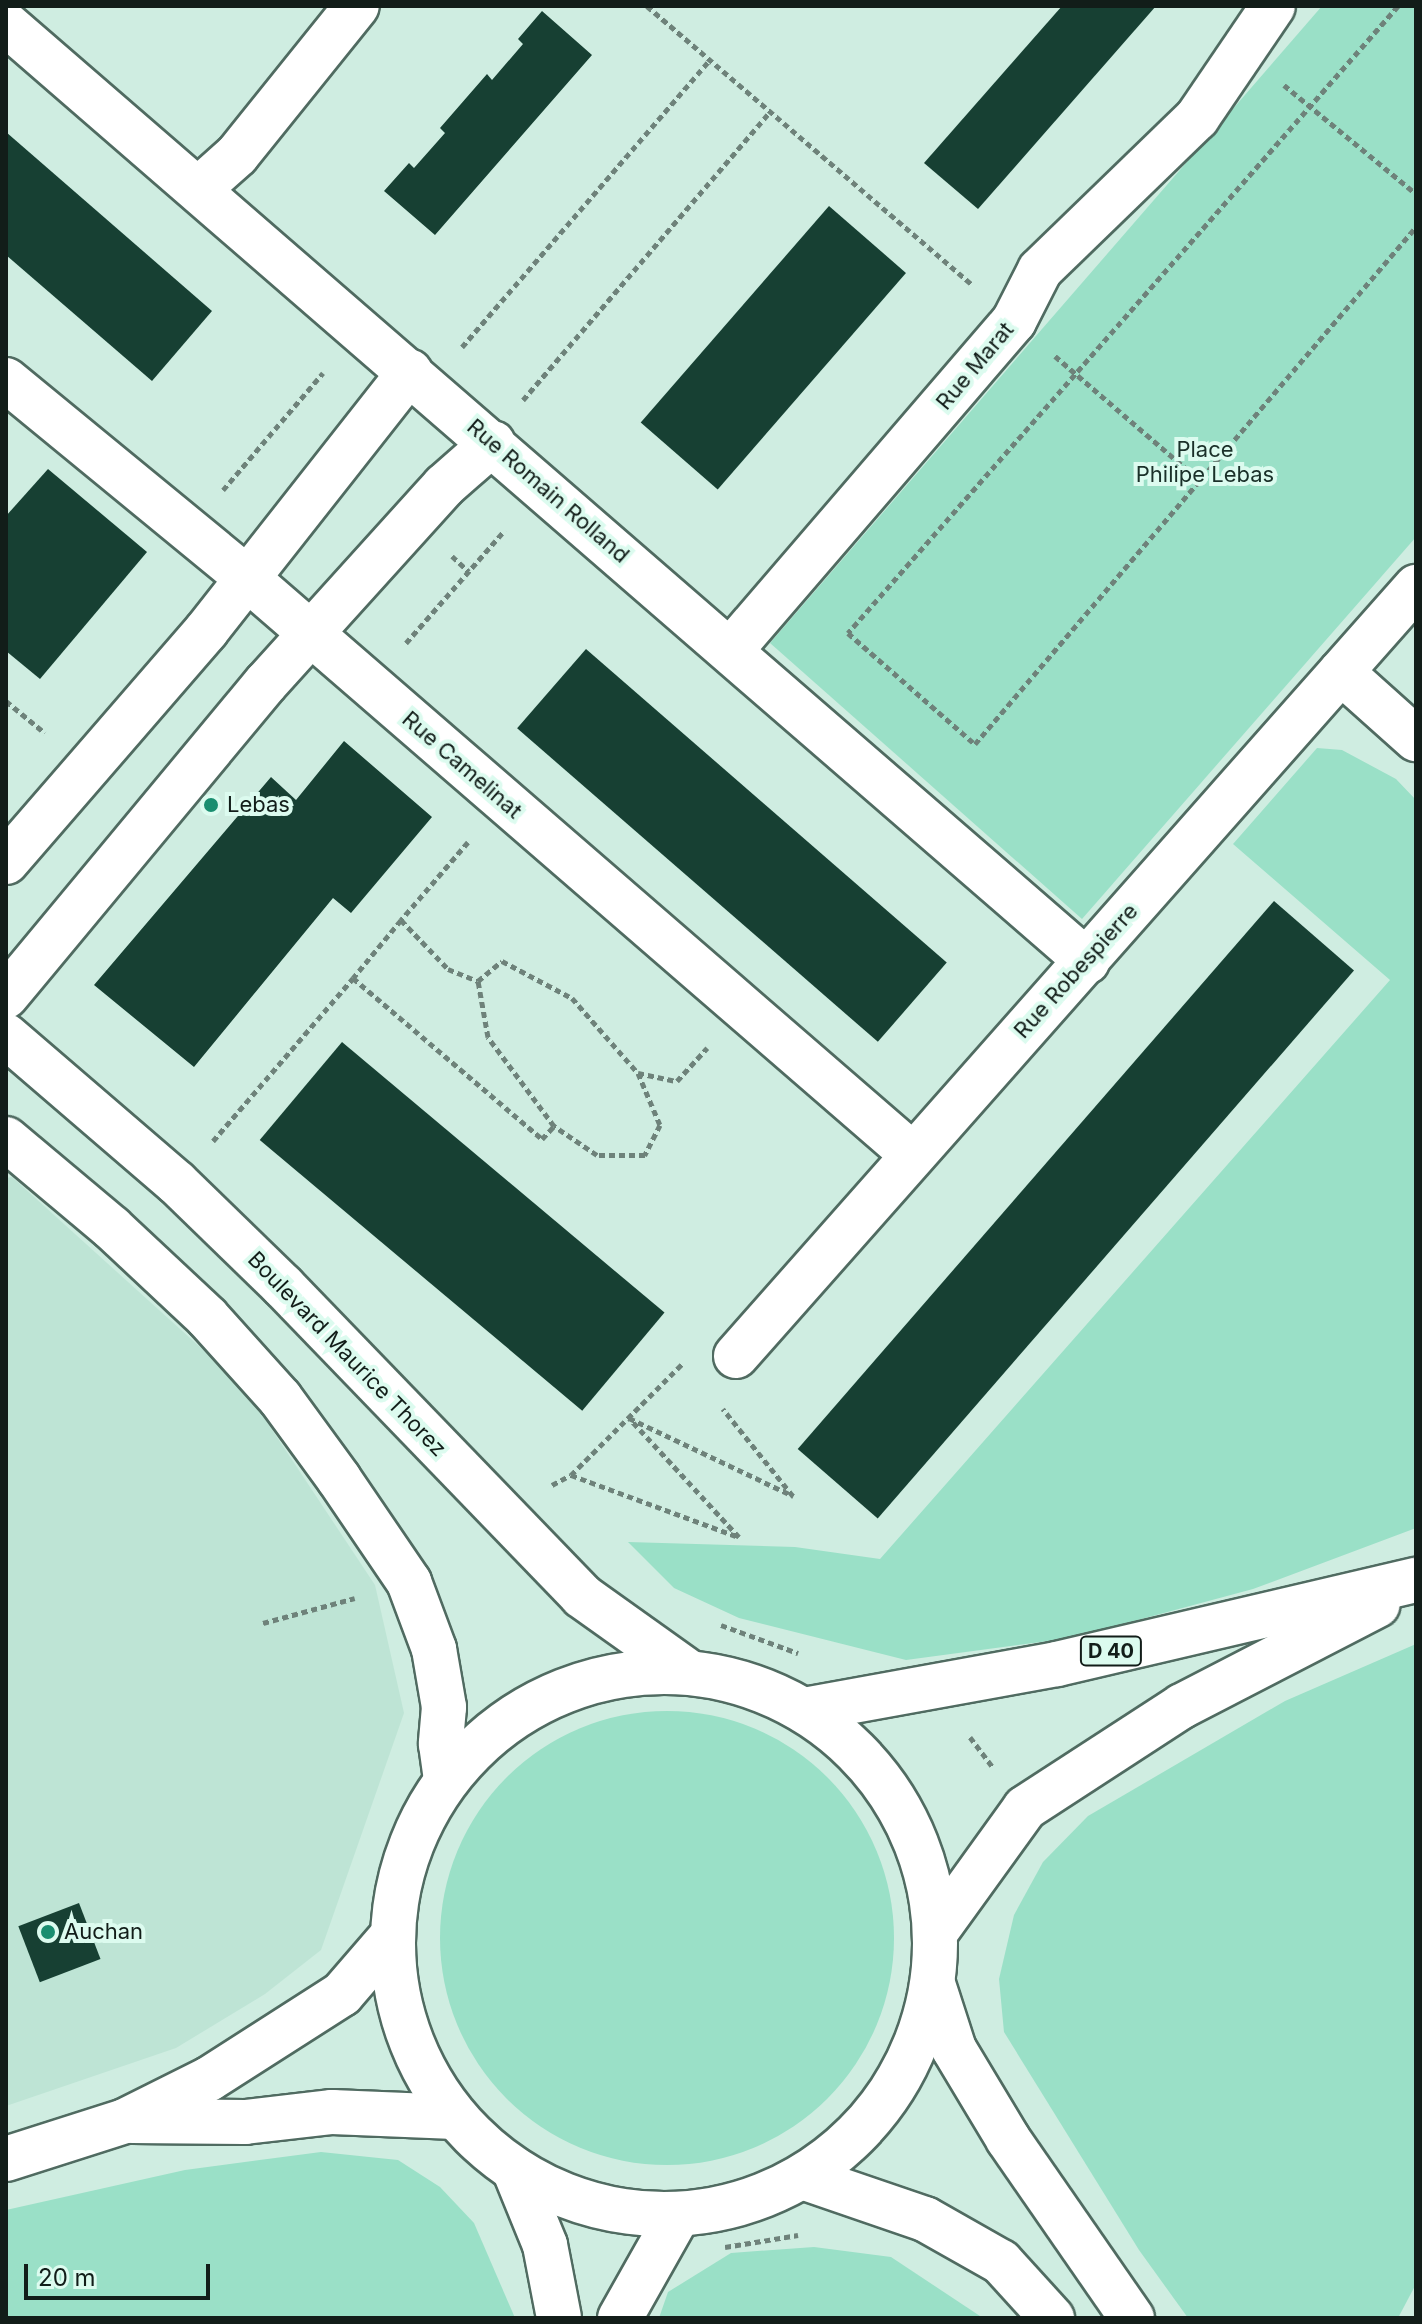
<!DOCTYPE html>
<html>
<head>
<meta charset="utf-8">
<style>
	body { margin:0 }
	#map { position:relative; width:1422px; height:2324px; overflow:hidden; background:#cfede1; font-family:Inter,sans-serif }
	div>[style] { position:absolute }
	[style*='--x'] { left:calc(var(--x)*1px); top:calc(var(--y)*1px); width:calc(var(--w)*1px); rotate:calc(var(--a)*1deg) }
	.built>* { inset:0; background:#bee4d5 }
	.green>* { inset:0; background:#9ae0c7 }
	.round { border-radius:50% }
	.building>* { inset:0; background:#174033; transform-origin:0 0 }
	.path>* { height:5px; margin-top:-2.5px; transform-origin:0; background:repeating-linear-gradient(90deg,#6e827a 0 6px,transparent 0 10px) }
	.roads { filter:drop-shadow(2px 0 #506b61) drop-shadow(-2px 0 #506b61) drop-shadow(0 2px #506b61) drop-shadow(0 -2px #506b61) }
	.street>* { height:44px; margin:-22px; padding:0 22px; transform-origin:22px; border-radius:22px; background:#fff }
	.primary>* { height:44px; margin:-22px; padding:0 22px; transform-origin:22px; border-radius:22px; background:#fff }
	.primary>.ring { margin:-22px; padding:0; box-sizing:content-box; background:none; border:44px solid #fff; border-radius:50% }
	.dots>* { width:22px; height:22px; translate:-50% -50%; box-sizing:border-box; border:4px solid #dcfbef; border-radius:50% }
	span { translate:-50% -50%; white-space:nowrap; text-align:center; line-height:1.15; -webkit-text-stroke:8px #dcfbef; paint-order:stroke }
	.shield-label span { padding:2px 6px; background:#dcfbef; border:2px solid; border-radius:6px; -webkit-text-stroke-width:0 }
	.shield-label { font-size:20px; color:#121d19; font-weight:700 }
	.street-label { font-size:22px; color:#121d19 }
	.park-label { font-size:22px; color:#1a3029 }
	.poi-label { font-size:22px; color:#121d19 }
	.left { translate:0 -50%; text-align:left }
	.frame { position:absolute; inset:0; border:8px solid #121d19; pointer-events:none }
	.scale { position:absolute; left:24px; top:2264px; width:186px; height:36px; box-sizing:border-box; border:4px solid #121d19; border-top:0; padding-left:10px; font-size:24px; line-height:28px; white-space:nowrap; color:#121d19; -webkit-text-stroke:6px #dcfbef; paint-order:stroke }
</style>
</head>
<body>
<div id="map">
	<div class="built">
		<div style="clip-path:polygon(12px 1177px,243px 1386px,375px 1585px,404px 1713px,321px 1950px,265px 1994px,176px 2048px,6px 2106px,6px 1178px)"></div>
	</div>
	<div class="green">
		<div style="clip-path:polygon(1322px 6px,1416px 6px,1416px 537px,1082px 919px,770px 643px)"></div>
		<div style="clip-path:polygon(1317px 748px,1342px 750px,1396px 779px,1416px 800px,1416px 1528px,1253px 1589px,1071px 1638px,906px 1660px,739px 1618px,674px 1588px,628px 1542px,795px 1547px,880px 1559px,1390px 980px,1233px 844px)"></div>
		<div style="clip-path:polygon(1416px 1644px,1416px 2284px,1398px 2318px,1188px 2318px,1139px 2250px,1004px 2032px,999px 1979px,1014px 1915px,1043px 1862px,1088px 1816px,1285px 1701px)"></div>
		<div class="round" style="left:440px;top:1711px;width:454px;height:454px"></div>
		<div style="clip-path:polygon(321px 2152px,398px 2160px,440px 2187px,474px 2223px,515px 2318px,6px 2318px,6px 2210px,185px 2170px)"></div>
		<div style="clip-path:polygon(814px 2247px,891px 2257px,983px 2318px,659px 2318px,668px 2292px,731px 2253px)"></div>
	</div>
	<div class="building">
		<div style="clip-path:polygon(1062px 6px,1156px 6px,978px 209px,924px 163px)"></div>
		<div style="clip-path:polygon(542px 11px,592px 55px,435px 235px,384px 191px,409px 163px,414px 168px,445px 133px,440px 128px,487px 74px,492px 80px,523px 44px,518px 39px)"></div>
		<div style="clip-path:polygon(6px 132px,212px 311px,152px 381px,6px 255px)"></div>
		<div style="left:829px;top:206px;width:102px;height:287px;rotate:41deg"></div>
		<div style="clip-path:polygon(48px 469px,147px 552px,40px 679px,6px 651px,6px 516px)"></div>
		<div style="left:586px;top:649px;width:478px;height:105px;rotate:41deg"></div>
		<div style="clip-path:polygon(344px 741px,432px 817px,351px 913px,333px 898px,194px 1067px,94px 985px,271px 777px,296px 800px)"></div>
		<div style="left:1274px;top:901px;width:106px;height:726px;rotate:41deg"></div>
		<div style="left:342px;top:1042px;width:421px;height:128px;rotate:40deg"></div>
		<div style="left:79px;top:1903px;width:60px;height:65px;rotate:69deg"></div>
	</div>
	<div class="path">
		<div style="--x:647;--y:6;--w:427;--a:40.6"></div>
		<div style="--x:1398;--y:6;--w:834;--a:131.26"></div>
		<div style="--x:848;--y:633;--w:169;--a:41.2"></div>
		<div style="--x:975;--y:744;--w:680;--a:-49.54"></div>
		<div style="--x:1284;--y:85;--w:171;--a:39.5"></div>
		<div style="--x:462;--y:347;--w:379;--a:-49.2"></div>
		<div style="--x:1055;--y:356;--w:190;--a:40.7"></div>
		<div style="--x:523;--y:400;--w:379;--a:-49.4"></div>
		<div style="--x:223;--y:490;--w:154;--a:-49.5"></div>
		<div style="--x:452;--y:556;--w:23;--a:43"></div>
		<div style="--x:406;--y:643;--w:150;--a:-48.8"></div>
		<div style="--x:6;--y:701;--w:50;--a:39.4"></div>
		<div style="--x:468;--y:842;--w:103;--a:130.7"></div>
		<div style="--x:401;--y:920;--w:68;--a:46.2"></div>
		<div style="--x:448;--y:969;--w:32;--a:22"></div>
		<div style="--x:401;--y:920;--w:75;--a:129.6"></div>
		<div style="--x:353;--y:978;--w:248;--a:40.4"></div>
		<div style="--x:542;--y:1139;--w:18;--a:-47"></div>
		<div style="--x:638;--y:1073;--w:56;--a:67.1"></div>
		<div style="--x:660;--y:1125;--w:34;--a:117"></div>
		<div style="--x:645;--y:1155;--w:48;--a:180"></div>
		<div style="--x:597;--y:1155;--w:52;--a:-146"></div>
		<div style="--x:554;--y:1126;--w:111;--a:-126.6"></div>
		<div style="--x:488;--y:1037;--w:57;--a:-100.1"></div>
		<div style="--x:478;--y:981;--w:31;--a:-40"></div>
		<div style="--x:502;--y:961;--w:79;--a:27.9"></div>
		<div style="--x:572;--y:998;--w:100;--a:48.7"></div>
		<div style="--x:638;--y:1073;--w:40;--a:12"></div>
		<div style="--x:677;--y:1081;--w:45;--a:-47.7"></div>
		<div style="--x:213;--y:1141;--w:215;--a:-49.3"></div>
		<div style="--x:571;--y:1475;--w:179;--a:20.3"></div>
		<div style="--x:739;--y:1537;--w:162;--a:-132.7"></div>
		<div style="--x:629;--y:1418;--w:182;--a:25.4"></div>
		<div style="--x:793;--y:1496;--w:112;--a:-128.8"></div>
		<div style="--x:552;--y:1485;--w:21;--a:-28"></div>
		<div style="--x:571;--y:1475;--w:157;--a:-45"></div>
		<div style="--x:263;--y:1623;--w:95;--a:-15.2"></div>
		<div style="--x:721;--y:1625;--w:82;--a:20"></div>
		<div style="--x:970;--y:1737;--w:38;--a:53"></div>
		<div style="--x:725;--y:2247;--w:74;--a:-9.3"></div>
	</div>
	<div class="roads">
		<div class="street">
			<div style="--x:6;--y:24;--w:1431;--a:40.92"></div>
			<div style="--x:199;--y:189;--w:51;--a:-41.8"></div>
			<div style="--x:237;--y:155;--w:191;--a:-51.2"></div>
			<div style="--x:6;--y:380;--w:313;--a:39.4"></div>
			<div style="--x:248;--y:579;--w:880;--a:40.9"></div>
			<div style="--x:731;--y:650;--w:434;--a:-49.3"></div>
			<div style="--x:1014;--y:321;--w:57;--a:-63"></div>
			<div style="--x:1040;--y:270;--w:219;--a:-44.1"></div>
			<div style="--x:1197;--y:118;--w:135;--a:-55.8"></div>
			<div style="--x:1341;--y:672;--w:101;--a:41.8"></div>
			<div style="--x:6;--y:862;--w:306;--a:-49.1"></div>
			<div style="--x:206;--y:631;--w:330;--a:-51.8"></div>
			<div style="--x:6;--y:996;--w:407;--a:-50.3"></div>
			<div style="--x:266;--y:683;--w:266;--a:-47.9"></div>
			<div style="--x:444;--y:486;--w:65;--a:-41.3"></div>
			<div style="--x:6;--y:1036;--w:225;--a:40.7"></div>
			<div style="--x:177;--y:1183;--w:148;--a:44.2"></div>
			<div style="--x:283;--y:1286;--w:431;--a:46"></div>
			<div style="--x:582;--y:1596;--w:129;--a:35.5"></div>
			<div style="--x:6;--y:1139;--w:138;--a:40"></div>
			<div style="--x:112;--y:1228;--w:130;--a:43.1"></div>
			<div style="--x:207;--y:1317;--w:109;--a:48"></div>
			<div style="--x:280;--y:1398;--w:100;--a:53.9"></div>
			<div style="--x:339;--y:1479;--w:125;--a:55.8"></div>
			<div style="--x:409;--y:1582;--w:72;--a:69.5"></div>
			<div style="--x:434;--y:1649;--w:59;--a:80.2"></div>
			<div style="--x:444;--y:1707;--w:37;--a:95"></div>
			<div style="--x:441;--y:1744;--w:36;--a:82"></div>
			<div style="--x:736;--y:1356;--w:1027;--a:-48.51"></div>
			<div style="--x:132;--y:2121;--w:113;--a:0.5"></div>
			<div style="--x:245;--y:2122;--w:88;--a:-6.6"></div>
			<div style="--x:332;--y:2112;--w:123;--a:2.3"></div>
			<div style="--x:6;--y:2159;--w:125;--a:-17.7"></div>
			<div style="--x:125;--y:2121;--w:94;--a:-26.6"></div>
			<div style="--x:209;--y:2079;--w:158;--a:-32.6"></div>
			<div style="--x:342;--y:1994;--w:77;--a:-49.2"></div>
			<div style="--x:514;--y:2169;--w:82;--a:67.8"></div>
			<div style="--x:545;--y:2245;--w:74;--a:79.1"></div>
			<div style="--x:620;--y:2318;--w:116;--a:-60.6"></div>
		</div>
		<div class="primary">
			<div class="ring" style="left:393px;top:1672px;width:498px;height:498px"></div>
			<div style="--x:804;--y:1710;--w:257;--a:-10.3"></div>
			<div style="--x:1057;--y:1664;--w:369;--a:-13.2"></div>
			<div style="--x:935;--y:1933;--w:154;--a:-54.2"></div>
			<div style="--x:1025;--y:1808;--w:187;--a:-33"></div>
			<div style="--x:1182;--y:1706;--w:220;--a:-27.3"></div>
			<div style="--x:933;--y:1984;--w:68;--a:72.1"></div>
			<div style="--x:954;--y:2049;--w:105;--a:59"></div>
			<div style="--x:1008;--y:2139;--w:218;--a:55.3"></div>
			<div style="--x:802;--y:2177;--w:130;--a:18.9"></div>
			<div style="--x:925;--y:2219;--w:87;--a:29.5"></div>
			<div style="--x:1001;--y:2262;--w:76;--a:47.7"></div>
		</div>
	</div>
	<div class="dots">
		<div style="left:211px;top:805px;background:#1a8e70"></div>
		<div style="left:48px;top:1932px;background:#1a8e70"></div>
	</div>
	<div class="shield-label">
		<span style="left:1111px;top:1651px">D 40</span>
	</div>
	<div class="street-label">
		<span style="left:975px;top:366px;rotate:-50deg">Rue Marat</span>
		<span style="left:548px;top:491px;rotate:41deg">Rue Romain Rolland</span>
		<span style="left:462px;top:765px;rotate:41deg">Rue Camelinat</span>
		<span style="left:1076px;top:971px;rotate:-48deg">Rue Robespierre</span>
		<span style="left:347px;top:1354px;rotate:46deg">Boulevard Maurice Thorez</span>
	</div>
	<div class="park-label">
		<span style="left:1205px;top:462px">Place<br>Philipe Lebas</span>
	</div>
	<div class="poi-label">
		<span class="left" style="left:227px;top:805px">Lebas</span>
		<span class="left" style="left:64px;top:1932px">Auchan</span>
	</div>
	<div class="frame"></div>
	<div class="scale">20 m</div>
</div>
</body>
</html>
